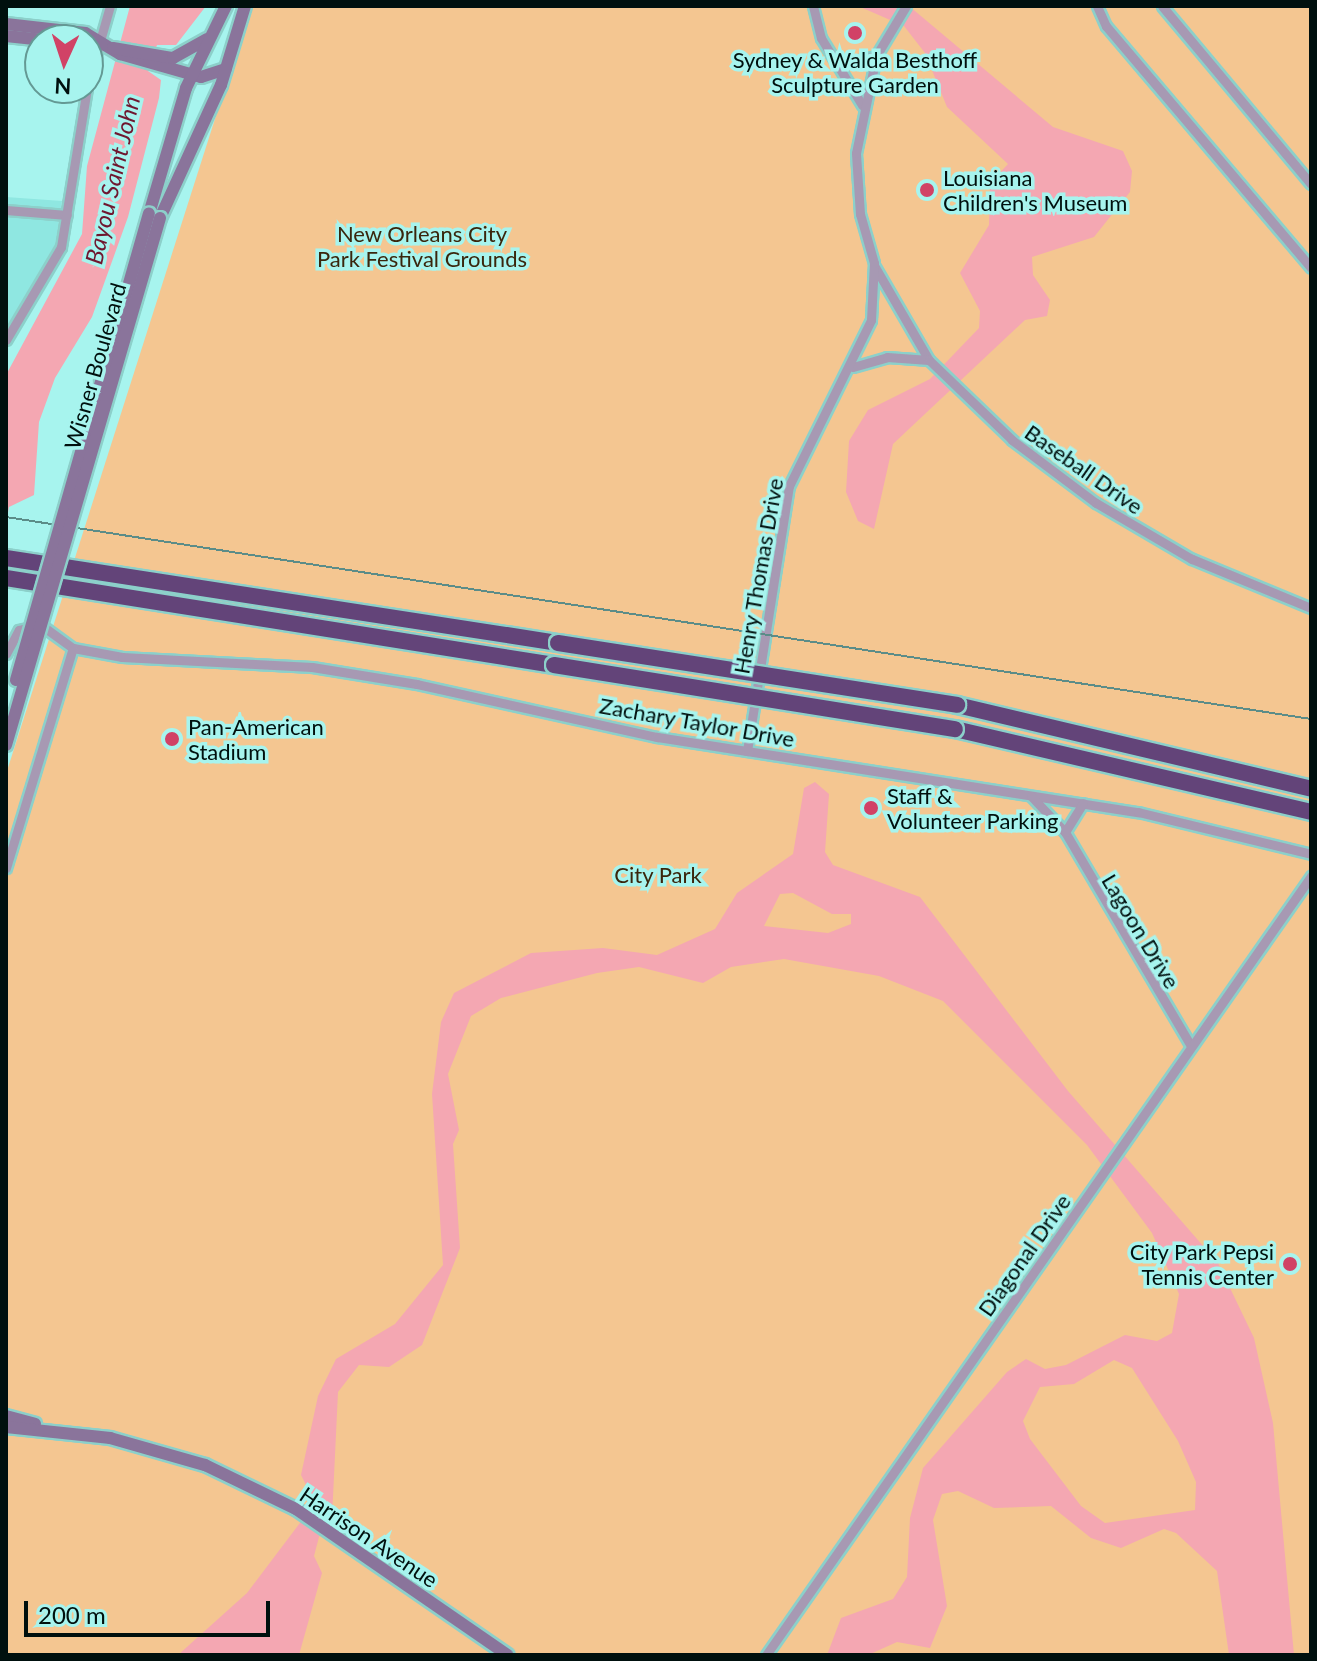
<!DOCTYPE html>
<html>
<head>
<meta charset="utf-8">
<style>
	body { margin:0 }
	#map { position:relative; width:1317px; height:1661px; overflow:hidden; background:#a7f4ee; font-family:Lato,sans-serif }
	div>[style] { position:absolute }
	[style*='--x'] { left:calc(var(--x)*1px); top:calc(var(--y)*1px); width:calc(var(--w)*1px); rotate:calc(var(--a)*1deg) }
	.built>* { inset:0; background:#8fe7e1 }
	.green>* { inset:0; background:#f4c691 }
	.water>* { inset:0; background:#f4a7b2 }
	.roads { filter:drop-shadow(2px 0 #8cd0ca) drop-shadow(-2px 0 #8cd0ca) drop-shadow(0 2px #8cd0ca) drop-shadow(0 -2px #8cd0ca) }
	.street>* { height:9px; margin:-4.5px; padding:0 4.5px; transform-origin:4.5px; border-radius:4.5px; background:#a799b3 }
	.secondary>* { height:12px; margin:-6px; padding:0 6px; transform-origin:6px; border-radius:6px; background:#8a749b }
	.highway>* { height:16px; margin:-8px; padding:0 8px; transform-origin:8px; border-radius:8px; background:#634479 }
	.rail>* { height:2px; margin:-1px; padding:0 1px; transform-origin:1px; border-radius:1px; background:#5b8c88 }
	.bridges { filter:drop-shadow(2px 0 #8cd0ca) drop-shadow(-2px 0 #8cd0ca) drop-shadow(0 2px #8cd0ca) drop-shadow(0 -2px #8cd0ca) }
	.secondary-bridge>* { height:12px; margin:-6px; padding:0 6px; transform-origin:6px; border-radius:6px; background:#8a749b }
	.highway-bridge>* { height:16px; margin:-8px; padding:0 8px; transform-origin:8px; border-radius:8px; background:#634479 }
	.dots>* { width:22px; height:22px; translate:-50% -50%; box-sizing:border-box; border:4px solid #a7f4ee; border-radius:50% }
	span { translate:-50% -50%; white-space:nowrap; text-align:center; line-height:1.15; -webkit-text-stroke:7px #a7f4ee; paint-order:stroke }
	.poi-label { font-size:22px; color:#00100e }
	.left { translate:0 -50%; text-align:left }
	.right { translate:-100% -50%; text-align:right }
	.park-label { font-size:22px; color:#3a260d }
	.street-label { font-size:22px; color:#00100e }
	.water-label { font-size:24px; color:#6f172f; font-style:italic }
	.frame { position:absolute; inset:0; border:8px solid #00100e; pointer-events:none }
	.north { position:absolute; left:24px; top:24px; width:80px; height:80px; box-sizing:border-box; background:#a7f4ee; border:2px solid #649994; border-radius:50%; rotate:183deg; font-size:22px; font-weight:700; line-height:32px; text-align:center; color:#00100e }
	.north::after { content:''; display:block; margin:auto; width:28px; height:36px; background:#d14266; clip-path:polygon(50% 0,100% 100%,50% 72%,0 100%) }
	.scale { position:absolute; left:24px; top:1601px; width:246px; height:36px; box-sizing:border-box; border:4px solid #00100e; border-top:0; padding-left:10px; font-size:24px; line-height:28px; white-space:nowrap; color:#00100e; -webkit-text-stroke:6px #a7f4ee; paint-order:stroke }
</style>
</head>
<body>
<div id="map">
	<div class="built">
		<div style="clip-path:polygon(6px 197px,62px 201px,54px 253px,6px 330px)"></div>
	</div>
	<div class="green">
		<div style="clip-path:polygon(251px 6px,1311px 6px,1311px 1655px,6px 1655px,6px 774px)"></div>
	</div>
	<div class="water">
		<div style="clip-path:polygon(130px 6px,206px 6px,176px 45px,157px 45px,148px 71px,161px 80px,159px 98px,128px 217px,92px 317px,55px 378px,39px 422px,34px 495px,9px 507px,6px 523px,6px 375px,82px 234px,87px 166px)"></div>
		<div style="clip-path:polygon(858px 6px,909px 6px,1053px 127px,1123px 151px,1132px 171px,1130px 192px,1094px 237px,1032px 257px,1033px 275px,1050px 300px,1047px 316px,1025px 320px,893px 444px,874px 529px,858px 521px,846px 492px,849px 441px,868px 410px,930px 379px,979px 328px,980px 311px,960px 273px,989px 225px,990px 183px,1008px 164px,947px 107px,925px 53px,904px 26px)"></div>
		<div style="clip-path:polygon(evenodd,815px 782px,829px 794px,825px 852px,833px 865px,920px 897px,1068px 1091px,1218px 1263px,1254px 1338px,1273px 1423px,1294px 1655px,1229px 1655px,1217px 1571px,1176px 1533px,1164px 1529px,1121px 1548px,1091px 1538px,1051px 1506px,994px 1508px,958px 1491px,942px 1494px,933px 1520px,947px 1606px,930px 1648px,897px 1642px,868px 1655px,827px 1655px,841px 1618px,893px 1599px,907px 1577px,910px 1518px,923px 1468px,1007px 1372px,1026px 1359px,1045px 1369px,1066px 1365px,1125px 1335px,1157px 1341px,1172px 1333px,1179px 1294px,1152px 1233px,1087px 1145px,943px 1001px,879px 976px,784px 959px,731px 967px,703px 983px,639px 967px,597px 973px,501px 998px,471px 1016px,448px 1074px,459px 1130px,453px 1144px,460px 1248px,422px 1345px,389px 1367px,359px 1365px,338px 1392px,332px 1518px,319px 1537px,314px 1556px,322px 1573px,299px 1655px,178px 1655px,247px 1593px,315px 1503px,301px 1475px,318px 1396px,336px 1359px,395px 1324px,443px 1265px,432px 1094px,441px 1022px,454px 993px,531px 953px,603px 948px,657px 955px,715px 929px,737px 893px,793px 854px,804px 788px,815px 782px,793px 893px,832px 914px,851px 914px,851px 924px,828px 933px,764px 926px,780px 894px,793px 893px,815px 782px,1114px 1360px,1132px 1368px,1178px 1441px,1196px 1482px,1195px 1510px,1105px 1523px,1081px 1506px,1030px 1439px,1023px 1421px,1040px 1387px,1074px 1384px,1114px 1360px)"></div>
	</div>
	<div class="roads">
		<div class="street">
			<div style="--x:813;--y:6;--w:33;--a:76"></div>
			<div style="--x:821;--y:38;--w:79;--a:58.5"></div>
			<div style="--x:1097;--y:6;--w:22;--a:66"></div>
			<div style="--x:1106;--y:26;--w:317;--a:49.7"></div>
			<div style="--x:1162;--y:6;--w:232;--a:50.1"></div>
			<div style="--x:843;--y:64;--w:34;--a:-14"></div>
			<div style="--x:88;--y:83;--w:80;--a:-74.1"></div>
			<div style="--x:6;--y:210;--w:61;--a:4.7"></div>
			<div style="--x:875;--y:267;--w:108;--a:59.9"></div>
			<div style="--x:6;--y:340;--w:108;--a:-59.4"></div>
			<div style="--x:61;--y:247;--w:161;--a:-80.7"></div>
			<div style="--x:853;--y:367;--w:35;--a:-16"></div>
			<div style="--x:887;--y:357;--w:42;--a:4.1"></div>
			<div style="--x:929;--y:360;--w:115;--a:43.9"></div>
			<div style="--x:1012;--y:440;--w:105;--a:36.9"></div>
			<div style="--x:1096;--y:503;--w:111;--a:30.3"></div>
			<div style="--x:1192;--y:559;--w:129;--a:22.4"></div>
			<div style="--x:6;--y:654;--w:27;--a:-62"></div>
			<div style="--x:19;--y:630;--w:23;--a:-13"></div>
			<div style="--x:41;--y:625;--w:39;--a:36"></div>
			<div style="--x:73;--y:648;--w:50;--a:10.4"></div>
			<div style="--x:122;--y:657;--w:190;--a:3"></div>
			<div style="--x:312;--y:667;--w:106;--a:9.2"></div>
			<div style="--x:417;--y:684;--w:246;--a:12.5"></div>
			<div style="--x:657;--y:737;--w:487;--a:8.9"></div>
			<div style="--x:1138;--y:812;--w:178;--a:13.6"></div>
			<div style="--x:747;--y:751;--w:268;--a:-81"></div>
			<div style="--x:789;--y:486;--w:185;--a:-63.7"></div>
			<div style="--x:871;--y:320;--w:57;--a:-87"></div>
			<div style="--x:874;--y:263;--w:51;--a:-105.9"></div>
			<div style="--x:860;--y:214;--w:61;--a:-93.8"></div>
			<div style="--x:856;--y:153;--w:99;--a:-78.3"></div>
			<div style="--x:876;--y:56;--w:58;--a:-59"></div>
			<div style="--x:1031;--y:796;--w:50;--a:46.6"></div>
			<div style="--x:1065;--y:832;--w:248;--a:59.5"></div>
			<div style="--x:1065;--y:832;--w:34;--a:-58"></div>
			<div style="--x:6;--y:868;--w:230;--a:-73.1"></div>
			<div style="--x:766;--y:1655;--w:951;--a:-55.02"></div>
		</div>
		<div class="secondary">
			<div style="--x:6;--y:24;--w:80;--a:6.5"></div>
			<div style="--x:85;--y:33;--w:41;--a:31"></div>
			<div style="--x:120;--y:54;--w:84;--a:15.9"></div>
			<div style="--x:201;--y:77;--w:26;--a:-18"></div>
			<div style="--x:6;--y:36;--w:38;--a:6"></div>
			<div style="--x:113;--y:48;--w:61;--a:9.5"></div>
			<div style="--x:173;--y:58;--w:39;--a:-29"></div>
			<div style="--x:149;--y:214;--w:131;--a:-73.6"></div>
			<div style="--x:186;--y:88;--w:91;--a:-64"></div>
			<div style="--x:160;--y:218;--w:146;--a:-65.4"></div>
			<div style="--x:221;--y:85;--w:83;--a:-73.1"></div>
			<div style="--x:6;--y:1416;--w:30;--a:15"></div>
			<div style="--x:6;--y:1427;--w:105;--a:6"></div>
			<div style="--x:110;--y:1438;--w:99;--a:15.9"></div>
			<div style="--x:205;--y:1465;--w:101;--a:25.8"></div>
			<div style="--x:296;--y:1509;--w:257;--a:34.6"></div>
		</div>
		<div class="highway">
			<div style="--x:6;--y:558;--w:559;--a:8.75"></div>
			<div style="--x:6;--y:578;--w:555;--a:9.02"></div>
			<div style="--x:957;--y:705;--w:364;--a:13.3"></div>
			<div style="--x:955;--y:729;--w:366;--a:13.1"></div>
		</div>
	</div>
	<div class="rail">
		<div style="--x:6;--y:517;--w:1321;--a:8.8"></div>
	</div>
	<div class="bridges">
		<div class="secondary-bridge">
			<div style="--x:16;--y:680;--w:485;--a:-74.1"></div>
			<div style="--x:6;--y:745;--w:549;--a:-73.71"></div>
		</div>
		<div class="highway-bridge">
			<div style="--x:558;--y:643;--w:404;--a:8.8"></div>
			<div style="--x:554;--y:665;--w:406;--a:9.1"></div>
		</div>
	</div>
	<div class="dots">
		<div style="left:855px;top:33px;background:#d14266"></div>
		<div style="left:927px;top:190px;background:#d14266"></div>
		<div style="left:172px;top:739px;background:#d14266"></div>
		<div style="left:871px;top:808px;background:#d14266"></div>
		<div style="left:1290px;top:1264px;background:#d14266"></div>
	</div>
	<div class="poi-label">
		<span style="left:855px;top:72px">Sydney &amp; Walda Besthoff<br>Sculpture Garden</span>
		<span class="left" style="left:943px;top:190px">Louisiana<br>Children's Museum</span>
		<span class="left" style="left:188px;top:739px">Pan-American<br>Stadium</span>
		<span class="left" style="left:887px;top:808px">Staff &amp;<br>Volunteer Parking</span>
		<span class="right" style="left:1274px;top:1264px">City Park Pepsi<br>Tennis Center</span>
	</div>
	<div class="park-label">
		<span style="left:422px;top:246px">New Orleans City<br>Park Festival Grounds</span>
		<span style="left:658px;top:875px">City Park</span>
	</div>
	<div class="street-label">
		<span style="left:95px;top:366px;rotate:-74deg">Wisner Boulevard</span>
		<span style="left:1084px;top:469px;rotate:35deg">Baseball Drive</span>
		<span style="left:758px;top:576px;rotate:-80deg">Henry Thomas Drive</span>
		<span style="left:697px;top:722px;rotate:10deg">Zachary Taylor Drive</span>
		<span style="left:1141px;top:931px;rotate:59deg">Lagoon Drive</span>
		<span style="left:1024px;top:1255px;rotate:-55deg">Diagonal Drive</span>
		<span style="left:369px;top:1537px;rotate:34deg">Harrison Avenue</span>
	</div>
	<div class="water-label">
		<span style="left:112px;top:180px;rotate:-77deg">Bayou Saint John</span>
	</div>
	<div class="frame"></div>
	<div class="north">N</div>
	<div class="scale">200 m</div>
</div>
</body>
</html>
